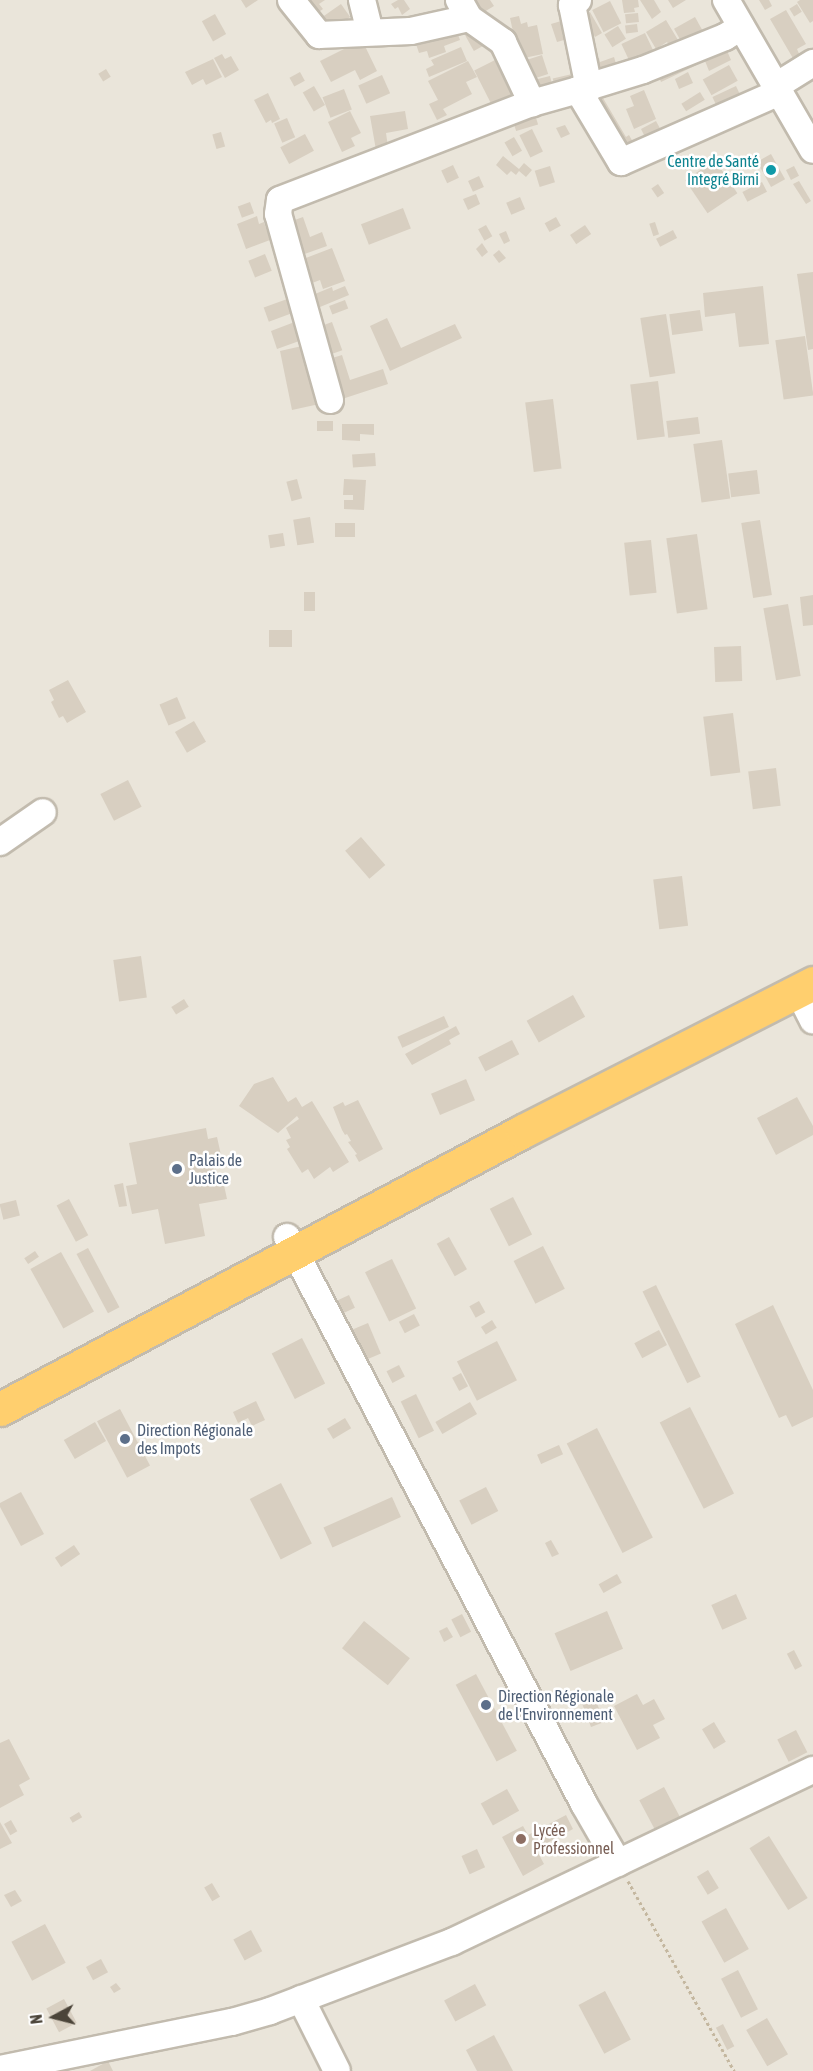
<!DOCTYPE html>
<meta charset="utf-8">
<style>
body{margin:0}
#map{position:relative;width:813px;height:2071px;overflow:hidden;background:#f6f3ec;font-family:"Asap Condensed",sans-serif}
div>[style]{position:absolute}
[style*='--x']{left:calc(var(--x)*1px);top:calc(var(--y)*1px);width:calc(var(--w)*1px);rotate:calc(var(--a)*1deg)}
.residential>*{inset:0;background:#eae5da;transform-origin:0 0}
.building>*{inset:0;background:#d8cfc1;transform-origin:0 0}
.path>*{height:3px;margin-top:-1.5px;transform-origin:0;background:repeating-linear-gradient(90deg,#c4b79f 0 3px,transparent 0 6px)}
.roads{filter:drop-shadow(2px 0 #c2bbae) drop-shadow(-2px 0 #c2bbae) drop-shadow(0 2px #c2bbae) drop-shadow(0 -2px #c2bbae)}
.minor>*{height:26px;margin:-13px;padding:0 13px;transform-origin:13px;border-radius:13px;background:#fff}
.highway>*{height:33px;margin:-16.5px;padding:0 16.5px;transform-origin:16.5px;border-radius:16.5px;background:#ffcf6e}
.dots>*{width:16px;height:16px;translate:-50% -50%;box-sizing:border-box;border:3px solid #fff;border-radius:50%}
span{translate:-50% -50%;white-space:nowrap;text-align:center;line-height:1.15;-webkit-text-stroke:5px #fff;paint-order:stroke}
.culture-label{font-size:16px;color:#0d838f}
.right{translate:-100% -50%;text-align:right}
.service-label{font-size:16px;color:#4e5e75}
.left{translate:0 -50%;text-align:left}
.education-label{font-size:16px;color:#785e54}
.north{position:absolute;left:24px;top:1987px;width:60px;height:60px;-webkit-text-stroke:4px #fff;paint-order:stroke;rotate:263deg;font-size:16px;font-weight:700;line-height:24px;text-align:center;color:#4b4439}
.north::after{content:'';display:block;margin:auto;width:21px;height:27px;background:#4b4439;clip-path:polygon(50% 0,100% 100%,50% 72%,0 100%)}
</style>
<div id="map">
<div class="residential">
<div style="left:0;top:0;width:813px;height:2071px"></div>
</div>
<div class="building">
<div style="clip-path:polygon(241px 0,258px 0,246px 8px)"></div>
<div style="clip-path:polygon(311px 0,325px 0,319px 4px,323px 9px,313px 16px,305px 4px)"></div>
<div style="clip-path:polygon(398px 0,404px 0,410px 9px,402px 15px,398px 7px,395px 9px,391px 4px)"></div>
<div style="clip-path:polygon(469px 0,490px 0,494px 6px,479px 15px)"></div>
<div style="clip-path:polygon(622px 0,638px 0,639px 7px,634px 8px,635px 12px,624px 13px)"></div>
<div style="clip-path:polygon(640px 0,654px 0,661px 12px,652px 19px)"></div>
<div style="clip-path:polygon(668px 0,686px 0,673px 8px)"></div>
<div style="clip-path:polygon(759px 0,769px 0,772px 6px,765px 10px)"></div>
<div style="clip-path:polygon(800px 0,813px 0,813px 21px,810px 23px,797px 2px)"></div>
<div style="left:610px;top:1px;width:25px;height:20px;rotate:63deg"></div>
<div style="left:341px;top:4px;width:16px;height:21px;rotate:55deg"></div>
<div style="left:797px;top:4px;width:9px;height:9px;rotate:58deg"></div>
<div style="clip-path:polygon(786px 10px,806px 44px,797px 49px,800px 56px,794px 60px,770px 19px)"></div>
<div style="clip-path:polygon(590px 12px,602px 33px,595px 37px,590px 28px,583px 32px,576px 20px)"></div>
<div style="left:638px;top:13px;width:9px;height:13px;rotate:84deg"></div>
<div style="left:215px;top:14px;width:23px;height:15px;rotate:61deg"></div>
<div style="clip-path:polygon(519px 16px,521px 24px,527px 22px,528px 27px,537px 25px,543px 54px,519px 59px,510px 18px)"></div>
<div style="left:695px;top:17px;width:25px;height:24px;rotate:61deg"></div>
<div style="clip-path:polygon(568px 19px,571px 30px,562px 33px,564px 40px,557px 42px,551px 24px)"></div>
<div style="clip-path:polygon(666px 20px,684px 50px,675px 55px,667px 42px,656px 49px,646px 32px)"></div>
<div style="left:637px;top:24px;width:8px;height:12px;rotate:83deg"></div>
<div style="left:618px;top:26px;width:15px;height:16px;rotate:58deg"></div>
<div style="left:480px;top:27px;width:18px;height:17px;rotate:61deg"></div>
<div style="clip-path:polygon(456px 29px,460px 40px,444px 46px,446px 52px,429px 58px,427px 51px,419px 53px,416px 44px)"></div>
<div style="left:645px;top:33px;width:23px;height:26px;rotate:65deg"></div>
<div style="clip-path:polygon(362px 40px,377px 71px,360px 80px,355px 70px,331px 82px,320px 61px)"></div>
<div style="clip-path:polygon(724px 44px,731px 60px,709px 71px,705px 61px,661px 82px,656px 69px)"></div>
<div style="clip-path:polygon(461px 47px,467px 61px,429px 77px,426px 69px,434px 65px,431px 60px)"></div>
<div style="clip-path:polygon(222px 54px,225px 59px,231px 56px,239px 70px,225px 78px,214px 58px)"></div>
<div style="left:542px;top:55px;width:20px;height:22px;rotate:72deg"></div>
<div style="left:501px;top:57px;width:45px;height:30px;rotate:63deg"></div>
<div style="clip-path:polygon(614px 57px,617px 67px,596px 77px,590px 62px,599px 58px,600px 62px)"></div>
<div style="clip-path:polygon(213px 59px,222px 77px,206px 85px,203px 79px,192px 85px,185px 72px)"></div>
<div style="clip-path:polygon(468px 61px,477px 77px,466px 82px,472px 94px,443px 109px,447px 115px,437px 120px,429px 104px,438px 100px,428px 81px)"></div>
<div style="left:729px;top:65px;width:18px;height:30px;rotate:61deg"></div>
<div style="left:106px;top:69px;width:9px;height:9px;rotate:58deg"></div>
<div style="left:300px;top:72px;width:10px;height:12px;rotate:61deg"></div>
<div style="left:581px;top:72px;width:9px;height:29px;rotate:77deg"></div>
<div style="clip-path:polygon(688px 72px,693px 83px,679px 89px,675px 79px)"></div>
<div style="left:382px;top:75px;width:20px;height:26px;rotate:66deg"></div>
<div style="left:550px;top:76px;width:16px;height:24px;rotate:76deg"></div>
<div style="left:314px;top:86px;width:22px;height:13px;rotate:60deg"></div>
<div style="left:736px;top:86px;width:19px;height:26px;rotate:65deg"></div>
<div style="left:344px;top:89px;width:22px;height:23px;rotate:69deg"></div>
<div style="clip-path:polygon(644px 90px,656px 119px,634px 129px,626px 109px,634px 106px,630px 96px)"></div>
<div style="left:700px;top:92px;width:9px;height:22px;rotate:58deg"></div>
<div style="clip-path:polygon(268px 93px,280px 119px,272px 123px,271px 120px,266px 123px,254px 100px)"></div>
<div style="clip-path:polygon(603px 98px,626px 137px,629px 135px,633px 142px,639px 139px,645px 147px,625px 159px,593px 104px)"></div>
<div style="clip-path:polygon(350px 111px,361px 133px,351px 138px,355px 146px,342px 152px,328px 122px)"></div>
<div style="clip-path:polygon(405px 111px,408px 129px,386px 133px,388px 147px,376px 150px,370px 116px)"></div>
<div style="left:534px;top:111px;width:14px;height:23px;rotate:73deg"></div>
<div style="left:287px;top:118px;width:21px;height:14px;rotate:67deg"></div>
<div style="clip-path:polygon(656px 121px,663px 134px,646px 139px,641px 129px)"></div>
<div style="clip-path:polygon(565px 125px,570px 134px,561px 138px,556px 128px)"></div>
<div style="left:532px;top:129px;width:25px;height:14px;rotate:64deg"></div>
<div style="left:221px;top:132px;width:15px;height:9px;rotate:74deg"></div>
<div style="left:305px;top:134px;width:19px;height:28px;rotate:62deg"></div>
<div style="left:514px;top:137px;width:16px;height:11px;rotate:60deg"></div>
<div style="left:771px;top:154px;width:29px;height:16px;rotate:61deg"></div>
<div style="clip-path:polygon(503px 156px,519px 169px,524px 163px,532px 170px,526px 177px,519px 171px,516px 175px,511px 171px,507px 175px,496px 165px)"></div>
<div style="left:715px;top:160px;width:40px;height:36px;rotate:56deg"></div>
<div style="left:453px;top:165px;width:14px;height:13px;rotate:65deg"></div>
<div style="left:550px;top:166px;width:17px;height:16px;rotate:73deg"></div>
<div style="left:794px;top:166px;width:11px;height:9px;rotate:63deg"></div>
<div style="left:479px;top:176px;width:12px;height:12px;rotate:66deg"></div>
<div style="clip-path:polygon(799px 181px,811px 201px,806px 204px,793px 184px)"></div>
<div style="left:762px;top:182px;width:11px;height:22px;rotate:63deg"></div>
<div style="left:658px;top:184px;width:11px;height:8px;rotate:56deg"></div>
<div style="clip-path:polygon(476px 194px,480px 204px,468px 210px,463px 199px)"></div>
<div style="left:520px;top:197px;width:13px;height:15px;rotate:67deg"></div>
<div style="left:250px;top:202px;width:12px;height:13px;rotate:70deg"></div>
<div style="left:403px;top:208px;width:22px;height:45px;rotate:69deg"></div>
<div style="clip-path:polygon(257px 216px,259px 224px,264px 222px,270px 240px,246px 249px,237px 224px)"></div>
<div style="clip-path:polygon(303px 217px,310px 237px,322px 232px,327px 246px,299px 256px,292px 237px,298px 235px,292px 221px)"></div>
<div style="left:556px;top:217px;width:10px;height:13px;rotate:61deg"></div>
<div style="left:655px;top:222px;width:13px;height:6px;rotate:72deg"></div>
<div style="left:486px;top:225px;width:13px;height:9px;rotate:61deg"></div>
<div style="left:585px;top:225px;width:11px;height:18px;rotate:56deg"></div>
<div style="left:673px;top:230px;width:9px;height:19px;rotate:63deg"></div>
<div style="clip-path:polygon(506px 231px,510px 241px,504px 244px,499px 234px)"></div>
<div style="clip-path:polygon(482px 243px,488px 252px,482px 257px,476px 249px)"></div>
<div style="clip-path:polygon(332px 248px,345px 281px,323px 289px,320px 280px,307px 285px,298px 261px)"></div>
<div style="clip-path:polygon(499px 250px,506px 258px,499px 263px,493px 255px)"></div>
<div style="left:265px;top:254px;width:18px;height:18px;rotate:68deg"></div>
<div style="clip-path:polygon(813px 272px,813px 349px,808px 350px,797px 274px)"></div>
<div style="clip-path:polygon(345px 286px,349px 295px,320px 307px,315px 294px,332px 287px,333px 291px)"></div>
<div style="clip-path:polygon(763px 286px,769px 344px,739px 347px,735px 313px,705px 317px,703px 293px)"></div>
<div style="left:290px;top:298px;width:15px;height:28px;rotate:70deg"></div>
<div style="left:345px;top:300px;width:9px;height:17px;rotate:69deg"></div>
<div style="left:700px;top:310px;width:21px;height:31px;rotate:82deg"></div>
<div style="left:666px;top:314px;width:60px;height:26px;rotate:81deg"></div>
<div style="clip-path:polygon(305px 318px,302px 340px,277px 349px,271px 331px)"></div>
<div style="clip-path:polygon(387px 318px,401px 348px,455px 324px,462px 338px,390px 371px,370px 326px)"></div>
<div style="left:332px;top:322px;width:30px;height:15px;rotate:70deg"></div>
<div style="left:805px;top:336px;width:60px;height:30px;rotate:82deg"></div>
<div style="clip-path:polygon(302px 346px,324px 403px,292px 410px,280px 351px)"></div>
<div style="clip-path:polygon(342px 355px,350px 380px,383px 369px,388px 384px,342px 399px,329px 359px)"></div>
<div style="left:658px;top:381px;width:56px;height:28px;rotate:83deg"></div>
<div style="left:553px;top:399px;width:70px;height:28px;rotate:83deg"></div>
<div style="left:698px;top:417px;width:17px;height:32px;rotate:83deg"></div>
<div style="left:317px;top:421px;width:16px;height:10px"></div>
<div style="clip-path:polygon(342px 424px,374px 424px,374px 435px,360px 434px,360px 441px,342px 440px)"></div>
<div style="left:722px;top:440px;width:59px;height:29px;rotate:82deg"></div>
<div style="left:375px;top:453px;width:13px;height:23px;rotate:86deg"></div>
<div style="left:757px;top:470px;width:24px;height:29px;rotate:83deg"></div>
<div style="left:297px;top:479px;width:20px;height:11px;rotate:75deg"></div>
<div style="clip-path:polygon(344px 479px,366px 480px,364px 510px,344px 509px,344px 500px,353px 500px,353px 495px,343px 495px)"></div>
<div style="left:310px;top:517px;width:26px;height:17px;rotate:81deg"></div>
<div style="left:760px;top:520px;width:76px;height:19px;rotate:81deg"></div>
<div style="left:335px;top:523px;width:20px;height:14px"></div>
<div style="left:283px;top:533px;width:13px;height:15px;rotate:81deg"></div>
<div style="left:697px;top:534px;width:76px;height:31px;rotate:82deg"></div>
<div style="left:651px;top:540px;width:53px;height:27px;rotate:84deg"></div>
<div style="left:304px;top:592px;width:11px;height:19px"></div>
<div style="clip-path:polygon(813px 595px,813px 625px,803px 626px,800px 597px)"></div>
<div style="left:788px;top:604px;width:73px;height:25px;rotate:80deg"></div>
<div style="left:269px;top:630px;width:23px;height:17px"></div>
<div style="left:741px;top:646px;width:35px;height:27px;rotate:88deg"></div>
<div style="clip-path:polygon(68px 680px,86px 712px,67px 723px,63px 716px,59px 718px,51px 702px,54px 700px,49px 690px)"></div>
<div style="left:177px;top:697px;width:23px;height:19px;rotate:67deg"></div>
<div style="left:733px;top:713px;width:60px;height:30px;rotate:83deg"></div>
<div style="left:194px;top:721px;width:24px;height:22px;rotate:60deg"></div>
<div style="left:776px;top:768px;width:38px;height:28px;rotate:83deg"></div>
<div style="left:128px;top:780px;width:30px;height:31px;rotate:63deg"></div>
<div style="left:361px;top:837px;width:37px;height:21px;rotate:49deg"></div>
<div style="left:682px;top:876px;width:50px;height:29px;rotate:83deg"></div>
<div style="left:141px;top:956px;width:42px;height:28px;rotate:82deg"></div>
<div style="left:573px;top:995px;width:25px;height:53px;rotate:61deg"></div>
<div style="left:184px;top:999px;width:9px;height:15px;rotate:58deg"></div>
<div style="left:444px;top:1016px;width:12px;height:51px;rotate:66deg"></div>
<div style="clip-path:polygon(456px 1026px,460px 1034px,449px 1040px,451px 1044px,412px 1065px,405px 1054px)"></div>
<div style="left:512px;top:1040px;width:16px;height:38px;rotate:63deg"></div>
<div style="clip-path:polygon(273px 1077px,288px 1102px,296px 1097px,302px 1107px,312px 1101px,349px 1162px,333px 1172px,330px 1167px,314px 1179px,308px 1169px,302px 1173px,287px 1149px,290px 1147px,286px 1140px,291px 1138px,286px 1128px,299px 1119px,297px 1116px,278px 1133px,239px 1106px,254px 1084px)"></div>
<div style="left:466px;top:1079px;width:23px;height:38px;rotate:67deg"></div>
<div style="clip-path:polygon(797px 1097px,813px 1126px,813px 1135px,776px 1155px,757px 1118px)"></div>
<div style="clip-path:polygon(358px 1100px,383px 1149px,359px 1162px,355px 1155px,357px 1154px,348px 1142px,351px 1141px,347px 1134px,345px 1135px,342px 1130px,333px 1107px,343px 1102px,345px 1106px)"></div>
<div style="clip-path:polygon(206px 1128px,208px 1139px,217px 1137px,221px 1155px,212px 1157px,216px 1177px,222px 1176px,227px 1199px,199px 1204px,205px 1236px,165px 1244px,158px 1209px,132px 1214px,126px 1186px,137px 1184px,129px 1143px)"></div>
<div style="clip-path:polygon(123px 1183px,127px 1206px,119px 1207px,114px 1185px)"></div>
<div style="left:513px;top:1197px;width:42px;height:26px;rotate:63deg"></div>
<div style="left:69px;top:1199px;width:41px;height:14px;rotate:62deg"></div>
<div style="left:16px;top:1200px;width:16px;height:17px;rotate:76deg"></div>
<div style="left:449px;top:1237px;width:37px;height:14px;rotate:61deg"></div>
<div style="left:543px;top:1246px;width:48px;height:33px;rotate:63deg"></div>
<div style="left:88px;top:1248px;width:67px;height:13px;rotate:62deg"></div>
<div style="left:35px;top:1251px;width:7px;height:13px;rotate:56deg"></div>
<div style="left:61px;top:1252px;width:68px;height:35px;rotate:61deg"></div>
<div style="left:392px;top:1259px;width:55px;height:30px;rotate:64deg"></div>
<div style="left:656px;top:1285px;width:102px;height:15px;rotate:64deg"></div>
<div style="left:349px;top:1295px;width:14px;height:13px;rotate:65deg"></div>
<div style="left:479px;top:1301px;width:13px;height:11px;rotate:61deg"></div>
<div style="clip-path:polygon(773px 1305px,813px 1390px,813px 1417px,792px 1427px,786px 1415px,779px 1418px,735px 1324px)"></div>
<div style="left:414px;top:1314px;width:13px;height:17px;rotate:63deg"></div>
<div style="left:492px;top:1320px;width:9px;height:13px;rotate:58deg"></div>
<div style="left:368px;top:1323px;width:33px;height:18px;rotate:67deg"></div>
<div style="left:659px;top:1330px;width:17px;height:28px;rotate:62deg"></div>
<div style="left:302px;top:1338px;width:51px;height:34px;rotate:63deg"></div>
<div style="left:497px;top:1341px;width:44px;height:45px;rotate:63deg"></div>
<div style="left:399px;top:1365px;width:13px;height:14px;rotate:63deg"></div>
<div style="left:461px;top:1373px;width:15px;height:10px;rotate:62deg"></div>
<div style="left:416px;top:1394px;width:41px;height:17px;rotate:64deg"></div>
<div style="clip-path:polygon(256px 1401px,265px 1420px,252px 1426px,248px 1418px,238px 1423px,233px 1412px)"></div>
<div style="left:470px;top:1402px;width:14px;height:40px;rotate:60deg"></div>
<div style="left:690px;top:1407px;width:97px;height:34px;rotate:63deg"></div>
<div style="left:120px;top:1409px;width:64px;height:26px;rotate:62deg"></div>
<div style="left:345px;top:1418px;width:12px;height:21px;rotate:59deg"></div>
<div style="left:95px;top:1422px;width:22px;height:36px;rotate:60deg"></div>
<div style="left:597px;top:1428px;width:123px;height:34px;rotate:63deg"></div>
<div style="left:559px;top:1445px;width:10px;height:24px;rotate:66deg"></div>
<div style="left:281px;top:1483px;width:68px;height:35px;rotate:63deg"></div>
<div style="left:486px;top:1487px;width:27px;height:30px;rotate:63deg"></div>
<div style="clip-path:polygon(21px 1492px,44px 1534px,21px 1546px,0 1507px,0 1503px)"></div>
<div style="left:392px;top:1497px;width:22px;height:75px;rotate:66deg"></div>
<div style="clip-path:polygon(551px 1540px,559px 1554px,552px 1557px,545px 1543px)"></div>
<div style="left:74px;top:1545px;width:11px;height:23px;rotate:56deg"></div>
<div style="left:617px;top:1574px;width:10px;height:21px;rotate:61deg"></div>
<div style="left:736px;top:1594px;width:27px;height:27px;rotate:66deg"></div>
<div style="left:607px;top:1611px;width:41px;height:57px;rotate:67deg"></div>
<div style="left:462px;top:1614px;width:20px;height:12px;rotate:63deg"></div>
<div style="left:364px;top:1621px;width:59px;height:35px;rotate:39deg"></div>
<div style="clip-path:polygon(447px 1627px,453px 1637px,444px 1642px,439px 1631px)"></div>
<div style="left:794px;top:1650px;width:18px;height:8px;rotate:63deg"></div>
<div style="left:476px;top:1674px;width:87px;height:23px;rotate:62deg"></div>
<div style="left:593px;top:1693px;width:31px;height:14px;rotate:69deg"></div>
<div style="clip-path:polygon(637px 1694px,643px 1705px,654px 1699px,665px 1719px,653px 1725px,660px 1738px,637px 1750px,614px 1706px)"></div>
<div style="left:714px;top:1722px;width:23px;height:14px;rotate:59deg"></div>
<div style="left:796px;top:1730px;width:25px;height:21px;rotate:63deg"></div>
<div style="clip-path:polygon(9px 1739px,30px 1779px,19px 1785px,24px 1795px,0 1808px,0 1743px)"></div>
<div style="left:664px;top:1787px;width:45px;height:28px;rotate:62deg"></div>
<div style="left:507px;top:1789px;width:25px;height:30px;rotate:61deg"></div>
<div style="left:79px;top:1812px;width:6px;height:11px;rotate:59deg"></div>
<div style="clip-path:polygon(566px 1815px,573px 1829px,536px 1849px,544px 1864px,523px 1876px,502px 1837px,523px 1826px,528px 1835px)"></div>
<div style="left:11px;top:1820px;width:13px;height:8px;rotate:61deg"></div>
<div style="clip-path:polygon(0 1822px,12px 1843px,0 1849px)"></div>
<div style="left:769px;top:1836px;width:73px;height:23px;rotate:58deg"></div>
<div style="left:477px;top:1849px;width:20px;height:17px;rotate:66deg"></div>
<div style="left:708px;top:1870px;width:21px;height:13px;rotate:59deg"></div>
<div style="left:212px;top:1883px;width:16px;height:9px;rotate:60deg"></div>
<div style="clip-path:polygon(15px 1890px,22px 1901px,11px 1907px,4px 1895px)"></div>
<div style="left:726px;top:1908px;width:47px;height:28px;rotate:61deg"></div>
<div style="left:45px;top:1924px;width:44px;height:38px;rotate:62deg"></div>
<div style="left:251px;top:1930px;width:24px;height:20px;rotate:62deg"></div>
<div style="left:101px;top:1959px;width:15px;height:17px;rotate:62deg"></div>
<div style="left:738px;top:1970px;width:44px;height:19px;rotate:63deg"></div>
<div style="clip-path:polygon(116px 1983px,121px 1989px,114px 1993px,110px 1987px)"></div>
<div style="left:475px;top:1984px;width:24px;height:35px;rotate:62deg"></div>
<div style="left:605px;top:1991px;width:55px;height:30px;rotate:62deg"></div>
<div style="left:64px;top:1999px;width:27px;height:20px;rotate:62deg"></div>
<div style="left:767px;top:2018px;width:42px;height:24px;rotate:60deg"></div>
<div style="left:723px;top:2024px;width:25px;height:8px;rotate:63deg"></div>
<div style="clip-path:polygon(494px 2035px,513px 2071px,477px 2071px,466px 2050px)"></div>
<div style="clip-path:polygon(108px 2061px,113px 2071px,90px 2071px)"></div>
</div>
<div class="path">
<div style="--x:628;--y:1881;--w:218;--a:60.8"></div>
</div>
<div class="roads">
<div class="minor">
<div style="--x:291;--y:0;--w:45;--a:51.3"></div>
<div style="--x:319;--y:35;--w:92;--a:-2.5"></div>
<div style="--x:411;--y:31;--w:59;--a:-12.6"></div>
<div style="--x:362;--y:0;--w:33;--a:76"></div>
<div style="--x:459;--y:0;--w:21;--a:61"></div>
<div style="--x:469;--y:18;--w:42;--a:35.2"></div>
<div style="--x:503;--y:42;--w:68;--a:64.6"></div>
<div style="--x:578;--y:0;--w:8;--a:140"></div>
<div style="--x:572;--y:5;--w:85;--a:78.4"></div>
<div style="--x:726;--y:0;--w:173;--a:59.9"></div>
<div style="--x:776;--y:86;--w:44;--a:-31.9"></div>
<div style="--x:578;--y:90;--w:68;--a:-17.1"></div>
<div style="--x:643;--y:70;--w:88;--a:-21.9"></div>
<div style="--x:725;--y:37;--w:19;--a:-32"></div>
<div style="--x:330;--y:400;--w:193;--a:-105.6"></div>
<div style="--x:278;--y:214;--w:14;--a:-82"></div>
<div style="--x:280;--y:200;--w:270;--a:-21.1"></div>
<div style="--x:532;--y:103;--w:48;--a:-15.8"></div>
<div style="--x:578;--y:90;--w:84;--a:59.2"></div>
<div style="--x:621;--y:162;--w:174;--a:-23.8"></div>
<div style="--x:0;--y:842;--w:52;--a:-34.9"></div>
<div style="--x:798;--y:991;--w:33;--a:63"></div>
<div style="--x:287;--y:1237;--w:640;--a:62.35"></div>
<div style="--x:584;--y:1804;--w:68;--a:60"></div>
<div style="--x:301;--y:1999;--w:80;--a:63.4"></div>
<div style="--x:0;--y:2069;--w:237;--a:-11.5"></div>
<div style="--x:232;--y:2022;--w:40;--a:-16"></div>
<div style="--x:270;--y:2011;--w:195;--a:-20.8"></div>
<div style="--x:452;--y:1942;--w:400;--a:-25.5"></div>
</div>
<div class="highway">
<div style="--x:0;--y:1409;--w:592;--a:-27.99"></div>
<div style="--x:523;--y:1131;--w:326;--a:-27"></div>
</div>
</div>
<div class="dots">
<div style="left:771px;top:170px;background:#0f9aa8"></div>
<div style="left:177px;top:1169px;background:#5c6f8a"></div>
<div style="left:125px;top:1439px;background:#5c6f8a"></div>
<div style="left:486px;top:1705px;background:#5c6f8a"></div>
<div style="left:521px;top:1839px;background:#8d6e63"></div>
</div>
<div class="culture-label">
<span class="right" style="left:759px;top:170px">Centre de Santé<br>Integré Birni</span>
</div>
<div class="service-label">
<span class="left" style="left:189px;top:1169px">Palais de<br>Justice</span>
<span class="left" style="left:137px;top:1439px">Direction Régionale<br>des Impots</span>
<span class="left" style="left:498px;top:1705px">Direction Régionale<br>de l'Environnement</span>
</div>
<div class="education-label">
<span class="left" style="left:533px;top:1839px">Lycée<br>Professionnel</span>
</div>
<div class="north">N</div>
</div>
